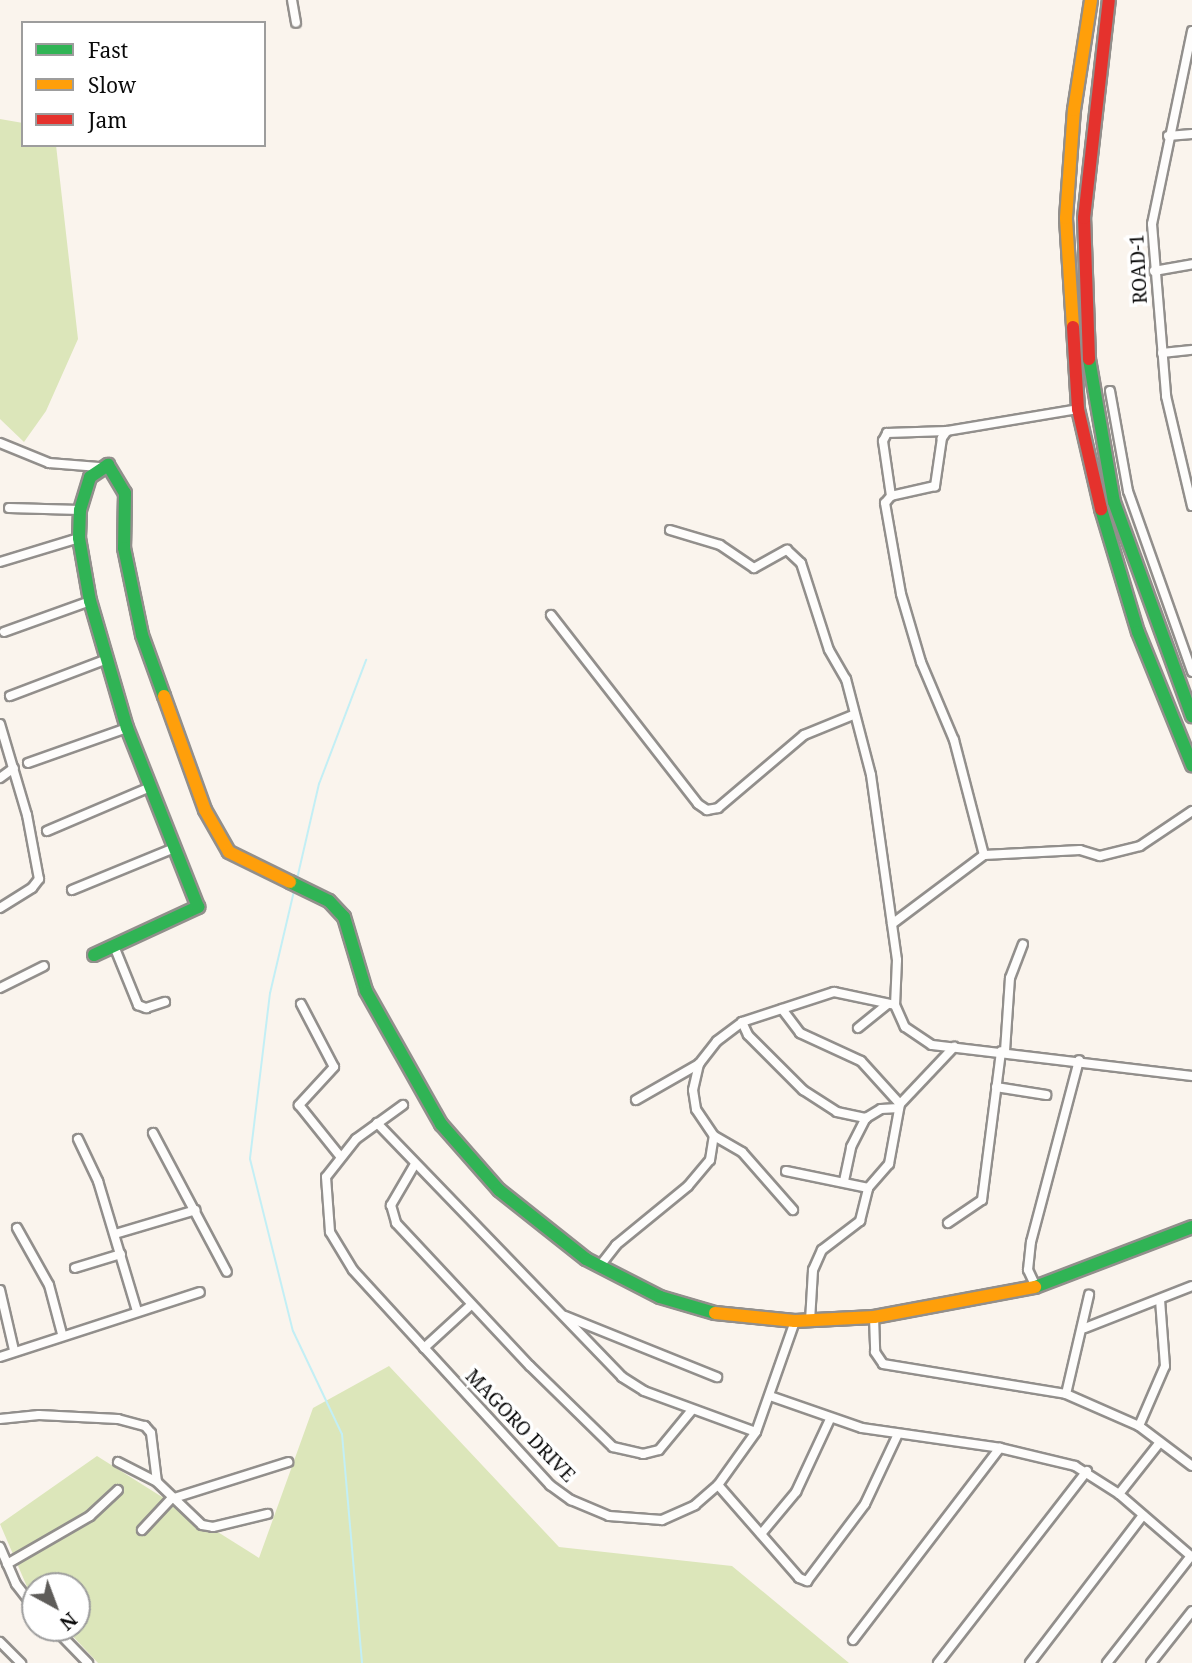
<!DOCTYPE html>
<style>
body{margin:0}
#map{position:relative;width:1192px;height:1663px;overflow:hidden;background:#faf4ed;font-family:"Noto Serif",serif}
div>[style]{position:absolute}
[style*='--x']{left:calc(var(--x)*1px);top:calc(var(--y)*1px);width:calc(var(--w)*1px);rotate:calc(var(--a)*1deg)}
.forest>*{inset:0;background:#dce6ba}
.stream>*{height:2px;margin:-1px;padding:0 1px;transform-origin:1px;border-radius:1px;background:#c3eff5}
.roads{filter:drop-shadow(2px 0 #928f8c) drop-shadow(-2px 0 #928f8c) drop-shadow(0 2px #928f8c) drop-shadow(0 -2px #928f8c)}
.street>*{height:8px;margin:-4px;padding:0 4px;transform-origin:4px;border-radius:4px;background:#fefdfc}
.fast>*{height:12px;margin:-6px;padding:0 6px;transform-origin:6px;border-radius:6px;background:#30b455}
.slow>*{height:12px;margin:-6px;padding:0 6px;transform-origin:6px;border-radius:6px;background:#ff9f0a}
.jam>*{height:12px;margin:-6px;padding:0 6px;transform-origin:6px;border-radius:6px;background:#e5322d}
span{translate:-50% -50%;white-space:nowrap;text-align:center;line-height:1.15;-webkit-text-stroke:7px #fff;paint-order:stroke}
.street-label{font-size:19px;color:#0a0a0a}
.legend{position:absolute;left:21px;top:21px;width:245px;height:126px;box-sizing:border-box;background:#fff;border:2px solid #9d9d9d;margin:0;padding:9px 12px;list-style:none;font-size:21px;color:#0a0a0a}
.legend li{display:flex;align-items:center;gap:14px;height:35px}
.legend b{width:35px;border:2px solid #9d9d9d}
.north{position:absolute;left:21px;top:1572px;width:70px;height:70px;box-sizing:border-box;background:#fff;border:2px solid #9d9d9d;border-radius:50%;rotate:139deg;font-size:19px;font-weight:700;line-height:28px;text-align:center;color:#0a0a0a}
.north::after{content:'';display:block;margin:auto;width:24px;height:32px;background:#5e5c59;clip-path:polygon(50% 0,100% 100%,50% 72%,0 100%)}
</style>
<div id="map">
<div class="forest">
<div style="clip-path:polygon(0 119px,23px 123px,23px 145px,56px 145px,78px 339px,46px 411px,24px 442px,0 419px)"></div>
<div style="clip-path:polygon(389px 1366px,559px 1547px,732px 1566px,849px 1663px,98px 1663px,65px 1628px,77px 1628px,77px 1586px,35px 1586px,35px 1597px,28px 1589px,0 1524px,97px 1456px,259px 1558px,313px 1408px)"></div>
</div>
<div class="stream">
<div style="--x:297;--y:879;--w:98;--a:-77"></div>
<div style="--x:319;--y:784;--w:133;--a:-69.2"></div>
<div style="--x:294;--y:891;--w:105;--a:103.2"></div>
<div style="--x:270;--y:993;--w:167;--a:96.9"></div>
<div style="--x:250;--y:1159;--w:177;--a:76"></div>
<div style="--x:293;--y:1331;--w:114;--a:64.6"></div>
<div style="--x:342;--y:1434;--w:230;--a:85"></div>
</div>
<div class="roads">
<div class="street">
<div style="--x:292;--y:0;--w:23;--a:80"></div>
<div style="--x:1192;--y:31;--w:197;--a:101.7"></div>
<div style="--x:1152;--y:224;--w:173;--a:85.3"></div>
<div style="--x:1166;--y:396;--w:113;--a:76.7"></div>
<div style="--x:1168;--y:136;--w:24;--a:-5"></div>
<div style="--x:1154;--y:271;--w:39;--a:-10"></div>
<div style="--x:1162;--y:353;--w:30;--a:-6"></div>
<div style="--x:1110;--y:391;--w:102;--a:79.8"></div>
<div style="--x:1128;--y:491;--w:192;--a:70.5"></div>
<div style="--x:947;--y:431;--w:9;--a:126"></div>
<div style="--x:942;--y:438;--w:49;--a:98.3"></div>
<div style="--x:935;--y:486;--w:45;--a:167.2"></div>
<div style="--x:891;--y:496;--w:9;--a:131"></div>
<div style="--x:885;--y:503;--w:92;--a:80"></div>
<div style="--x:901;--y:594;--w:71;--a:73.6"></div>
<div style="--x:921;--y:662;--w:85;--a:67.1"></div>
<div style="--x:954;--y:740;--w:119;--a:75.4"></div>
<div style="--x:0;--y:443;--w:53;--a:22.2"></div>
<div style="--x:49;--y:463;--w:50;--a:4.6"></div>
<div style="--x:891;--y:496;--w:56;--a:-98.3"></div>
<div style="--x:883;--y:441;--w:9;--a:-63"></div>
<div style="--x:887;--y:433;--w:60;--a:-1.9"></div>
<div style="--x:947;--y:431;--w:133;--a:-9.5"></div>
<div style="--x:9;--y:508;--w:71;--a:1.6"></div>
<div style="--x:670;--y:530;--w:52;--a:16.7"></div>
<div style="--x:720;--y:545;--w:41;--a:34.1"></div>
<div style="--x:754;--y:568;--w:38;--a:-29"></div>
<div style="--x:787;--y:550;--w:19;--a:43"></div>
<div style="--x:801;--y:563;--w:91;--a:72.2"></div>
<div style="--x:829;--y:650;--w:34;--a:60"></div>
<div style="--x:846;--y:679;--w:99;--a:75.4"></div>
<div style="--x:871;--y:775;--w:187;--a:82"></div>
<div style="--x:897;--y:960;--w:45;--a:92.5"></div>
<div style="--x:895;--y:1005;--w:24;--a:66"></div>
<div style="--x:905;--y:1027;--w:32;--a:34"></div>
<div style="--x:932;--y:1045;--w:262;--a:6.8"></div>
<div style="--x:0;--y:562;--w:83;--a:-16.9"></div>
<div style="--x:551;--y:615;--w:239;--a:52.1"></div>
<div style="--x:698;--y:804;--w:11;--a:34"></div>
<div style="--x:707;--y:810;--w:11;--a:-10"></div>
<div style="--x:718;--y:808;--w:113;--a:-40.3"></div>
<div style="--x:804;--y:735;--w:53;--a:-22.2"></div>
<div style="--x:4;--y:632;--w:91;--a:-19.8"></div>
<div style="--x:10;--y:696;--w:102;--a:-20.8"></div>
<div style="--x:0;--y:724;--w:95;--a:73.5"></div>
<div style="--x:27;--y:815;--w:65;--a:79.4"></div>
<div style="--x:39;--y:879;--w:11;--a:128"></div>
<div style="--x:32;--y:888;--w:38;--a:148"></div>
<div style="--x:28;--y:763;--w:105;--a:-19.5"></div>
<div style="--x:0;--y:778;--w:17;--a:-36"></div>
<div style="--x:47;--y:831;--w:112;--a:-23.1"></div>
<div style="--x:72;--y:890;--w:108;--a:-22.3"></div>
<div style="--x:892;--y:924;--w:115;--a:-36.9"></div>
<div style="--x:984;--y:855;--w:96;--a:-3"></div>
<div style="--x:1080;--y:850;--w:21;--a:17"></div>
<div style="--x:1100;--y:856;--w:41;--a:-14"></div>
<div style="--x:1140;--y:846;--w:63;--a:-33.9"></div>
<div style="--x:114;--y:946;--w:64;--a:67.9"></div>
<div style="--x:138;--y:1005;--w:9;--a:21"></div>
<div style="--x:146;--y:1008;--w:20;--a:-18"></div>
<div style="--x:0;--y:988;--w:49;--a:-26.6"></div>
<div style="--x:301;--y:1004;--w:71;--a:62.4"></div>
<div style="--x:334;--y:1067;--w:52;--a:132.6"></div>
<div style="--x:299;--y:1105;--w:65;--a:51.2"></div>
<div style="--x:782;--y:1009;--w:30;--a:53"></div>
<div style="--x:800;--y:1033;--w:67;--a:24.7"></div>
<div style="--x:861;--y:1061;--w:58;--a:47.8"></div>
<div style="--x:742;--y:1022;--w:14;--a:65"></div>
<div style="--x:748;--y:1035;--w:78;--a:45"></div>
<div style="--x:803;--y:1090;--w:40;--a:32.9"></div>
<div style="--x:837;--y:1112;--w:30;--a:12"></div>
<div style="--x:866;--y:1118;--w:17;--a:-31"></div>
<div style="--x:881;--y:1109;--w:18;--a:-3"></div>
<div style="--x:858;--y:1028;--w:38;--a:-39"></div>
<div style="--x:1005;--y:1051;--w:73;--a:-86.1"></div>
<div style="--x:1010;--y:978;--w:36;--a:-69"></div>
<div style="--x:996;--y:1087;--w:51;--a:9.1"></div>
<div style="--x:636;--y:1100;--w:73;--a:-29.7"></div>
<div style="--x:403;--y:1105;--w:58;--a:144.1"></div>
<div style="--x:356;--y:1139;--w:48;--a:128.3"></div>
<div style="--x:326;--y:1177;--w:55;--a:85.8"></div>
<div style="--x:330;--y:1232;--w:44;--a:58.8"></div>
<div style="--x:353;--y:1270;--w:292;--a:47.5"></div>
<div style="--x:550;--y:1485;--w:26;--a:36"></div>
<div style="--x:571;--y:1500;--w:41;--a:22.8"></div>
<div style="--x:609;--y:1516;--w:53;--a:4.3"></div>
<div style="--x:662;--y:1520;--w:36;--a:-24"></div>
<div style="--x:695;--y:1505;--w:30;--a:-41"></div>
<div style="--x:718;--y:1485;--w:65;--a:-54.4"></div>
<div style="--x:756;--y:1432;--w:118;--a:-70.6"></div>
<div style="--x:377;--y:1123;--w:353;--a:46"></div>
<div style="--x:622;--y:1377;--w:26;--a:32"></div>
<div style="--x:644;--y:1391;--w:119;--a:20.1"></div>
<div style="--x:153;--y:1133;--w:157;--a:62"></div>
<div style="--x:78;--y:1139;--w:47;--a:64.5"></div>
<div style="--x:98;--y:1181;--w:136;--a:73.3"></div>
<div style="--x:415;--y:1164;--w:48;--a:120.3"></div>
<div style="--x:391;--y:1205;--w:19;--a:74"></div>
<div style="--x:396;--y:1223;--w:196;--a:46.9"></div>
<div style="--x:530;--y:1366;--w:116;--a:44.3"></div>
<div style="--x:613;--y:1447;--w:31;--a:13"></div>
<div style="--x:643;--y:1454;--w:16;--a:-14"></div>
<div style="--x:659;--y:1450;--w:52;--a:-50.5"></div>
<div style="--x:786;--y:1171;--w:84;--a:11.7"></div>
<div style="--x:844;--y:1181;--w:35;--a:-78"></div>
<div style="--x:851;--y:1147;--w:33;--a:-63"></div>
<div style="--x:793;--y:1210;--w:77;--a:-131.3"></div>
<div style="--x:742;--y:1152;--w:32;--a:-150"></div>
<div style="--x:714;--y:1136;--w:32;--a:-124"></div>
<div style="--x:696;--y:1109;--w:19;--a:-99"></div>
<div style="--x:693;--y:1090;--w:27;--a:-77"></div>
<div style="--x:699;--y:1064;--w:29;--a:-52"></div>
<div style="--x:717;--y:1041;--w:31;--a:-37"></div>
<div style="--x:742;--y:1022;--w:97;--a:-18.1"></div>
<div style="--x:834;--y:992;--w:62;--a:12"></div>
<div style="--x:948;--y:1223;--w:41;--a:-34.1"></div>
<div style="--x:982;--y:1200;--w:150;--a:-82.7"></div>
<div style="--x:17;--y:1228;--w:65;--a:60.7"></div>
<div style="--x:49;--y:1285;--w:51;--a:75.1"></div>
<div style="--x:115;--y:1234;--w:84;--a:-16.5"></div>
<div style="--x:599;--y:1267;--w:28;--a:-52"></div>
<div style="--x:616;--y:1245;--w:93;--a:-39.3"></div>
<div style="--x:688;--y:1186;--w:34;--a:-50"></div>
<div style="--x:710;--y:1160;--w:24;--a:-81"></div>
<div style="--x:75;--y:1268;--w:48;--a:-16.9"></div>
<div style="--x:1036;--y:1287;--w:19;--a:-115"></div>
<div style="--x:1028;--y:1270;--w:28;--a:-84"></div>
<div style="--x:1031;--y:1242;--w:188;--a:-75.2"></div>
<div style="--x:0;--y:1290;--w:62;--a:76.9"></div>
<div style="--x:565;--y:1316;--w:164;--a:21.9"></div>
<div style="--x:874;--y:1317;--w:35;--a:88"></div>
<div style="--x:875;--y:1352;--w:14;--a:56"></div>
<div style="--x:883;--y:1364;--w:185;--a:9.3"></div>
<div style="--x:1066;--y:1394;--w:80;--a:23.7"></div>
<div style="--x:1139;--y:1426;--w:66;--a:37"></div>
<div style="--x:810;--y:1321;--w:51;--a:-86.6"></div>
<div style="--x:813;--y:1270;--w:22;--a:-66"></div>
<div style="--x:822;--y:1250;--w:48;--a:-37.3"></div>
<div style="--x:860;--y:1221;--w:34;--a:-76"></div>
<div style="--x:868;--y:1188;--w:32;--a:-49"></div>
<div style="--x:889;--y:1164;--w:61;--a:-79.6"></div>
<div style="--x:900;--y:1104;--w:79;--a:-46.5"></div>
<div style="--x:1085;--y:1328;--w:115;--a:-21.4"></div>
<div style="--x:424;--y:1348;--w:64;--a:-42.5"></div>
<div style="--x:0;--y:1357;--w:210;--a:-18"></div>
<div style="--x:1066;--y:1394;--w:102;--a:-76.9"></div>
<div style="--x:770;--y:1396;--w:97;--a:19.2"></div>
<div style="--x:862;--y:1428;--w:139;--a:8.2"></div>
<div style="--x:1000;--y:1448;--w:77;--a:13.5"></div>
<div style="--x:1075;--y:1466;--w:52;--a:32.5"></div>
<div style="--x:1119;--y:1494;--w:96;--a:40.8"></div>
<div style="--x:0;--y:1419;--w:39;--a:-6"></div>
<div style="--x:39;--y:1415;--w:79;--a:2.9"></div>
<div style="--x:118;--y:1419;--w:28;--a:15"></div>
<div style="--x:145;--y:1426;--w:9;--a:49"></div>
<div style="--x:151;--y:1433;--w:49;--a:83"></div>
<div style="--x:157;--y:1482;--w:62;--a:43.7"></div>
<div style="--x:202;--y:1525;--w:11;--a:10"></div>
<div style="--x:213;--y:1527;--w:56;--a:-13.5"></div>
<div style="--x:1139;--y:1426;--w:65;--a:-66.6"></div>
<div style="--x:1165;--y:1366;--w:67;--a:-94.3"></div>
<div style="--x:118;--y:1462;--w:44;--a:27.1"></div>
<div style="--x:718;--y:1485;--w:123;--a:48.9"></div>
<div style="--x:799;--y:1578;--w:9;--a:21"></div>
<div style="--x:807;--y:1581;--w:96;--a:-53"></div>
<div style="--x:865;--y:1504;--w:77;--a:-64.8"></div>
<div style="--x:1119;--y:1494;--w:66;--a:-51.7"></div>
<div style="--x:142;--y:1530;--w:42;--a:-46.9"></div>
<div style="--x:171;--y:1499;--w:123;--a:-17.5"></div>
<div style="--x:761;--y:1534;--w:55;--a:-50.2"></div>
<div style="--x:796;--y:1492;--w:81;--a:-65"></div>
<div style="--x:0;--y:1547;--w:40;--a:66.6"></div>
<div style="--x:16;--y:1584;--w:31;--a:52"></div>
<div style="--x:7;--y:1564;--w:96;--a:-30"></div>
<div style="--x:90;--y:1516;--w:38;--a:-43"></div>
<div style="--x:54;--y:1628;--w:49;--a:45.8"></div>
<div style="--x:853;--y:1640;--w:242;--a:-52.6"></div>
<div style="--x:0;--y:1642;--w:30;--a:45"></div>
<div style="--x:938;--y:1663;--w:243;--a:-52.2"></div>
<div style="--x:1030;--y:1663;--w:186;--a:-52.6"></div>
<div style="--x:1107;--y:1663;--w:136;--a:-51.9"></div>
<div style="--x:1151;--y:1663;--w:66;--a:-51.7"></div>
</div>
<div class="fast">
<div style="--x:1089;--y:359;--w:145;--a:80.1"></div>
<div style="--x:1114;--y:502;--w:228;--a:70"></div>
<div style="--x:1101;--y:509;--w:128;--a:73.3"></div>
<div style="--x:1138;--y:632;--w:144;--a:67.9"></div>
<div style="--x:290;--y:882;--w:43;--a:26"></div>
<div style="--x:329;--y:901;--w:22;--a:47"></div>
<div style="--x:344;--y:917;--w:77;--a:73.4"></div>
<div style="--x:366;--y:991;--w:153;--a:60.6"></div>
<div style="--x:441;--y:1124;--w:88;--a:48.7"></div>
<div style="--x:499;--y:1190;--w:111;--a:38.4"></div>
<div style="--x:586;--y:1259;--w:83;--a:27.2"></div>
<div style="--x:660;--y:1297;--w:57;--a:16.2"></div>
<div style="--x:94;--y:955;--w:115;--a:-24.8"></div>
<div style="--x:198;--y:907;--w:193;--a:-111.6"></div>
<div style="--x:127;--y:728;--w:132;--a:-106.2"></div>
<div style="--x:90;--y:601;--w:64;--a:-99.9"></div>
<div style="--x:79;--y:538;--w:28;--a:-88"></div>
<div style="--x:80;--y:510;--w:34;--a:-73"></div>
<div style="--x:90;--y:477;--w:22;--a:-34"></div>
<div style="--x:108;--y:465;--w:33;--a:59"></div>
<div style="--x:125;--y:493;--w:55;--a:91"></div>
<div style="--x:124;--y:548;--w:89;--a:78.3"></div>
<div style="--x:142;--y:635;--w:65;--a:70.2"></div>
<div style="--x:1035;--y:1287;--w:168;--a:-20.9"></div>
</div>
<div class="slow">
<div style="--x:1073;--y:327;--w:109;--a:-93.7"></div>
<div style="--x:1066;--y:218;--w:108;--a:-85.8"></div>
<div style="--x:1074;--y:110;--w:111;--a:-81.2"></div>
<div style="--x:164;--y:696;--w:121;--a:70.2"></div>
<div style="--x:205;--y:810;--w:48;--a:60.3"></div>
<div style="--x:229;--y:852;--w:68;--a:26.2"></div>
<div style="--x:715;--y:1313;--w:80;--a:5.7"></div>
<div style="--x:795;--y:1321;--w:79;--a:-2.9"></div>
<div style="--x:874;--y:1317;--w:164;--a:-10.6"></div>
</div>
<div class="jam">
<div style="--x:1073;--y:327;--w:82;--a:86.5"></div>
<div style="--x:1078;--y:409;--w:103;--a:77"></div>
<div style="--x:1089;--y:359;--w:141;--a:-92"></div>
<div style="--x:1084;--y:218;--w:219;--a:-83.5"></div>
</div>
</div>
<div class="street-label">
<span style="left:1139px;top:269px;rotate:-93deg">ROAD-1</span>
<span style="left:520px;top:1426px;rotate:46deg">MAGORO DRIVE</span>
</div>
<ul class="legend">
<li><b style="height:9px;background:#30b455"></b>Fast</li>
<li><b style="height:9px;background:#ff9f0a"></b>Slow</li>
<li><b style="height:9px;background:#e5322d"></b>Jam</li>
</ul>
<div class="north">N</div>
</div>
